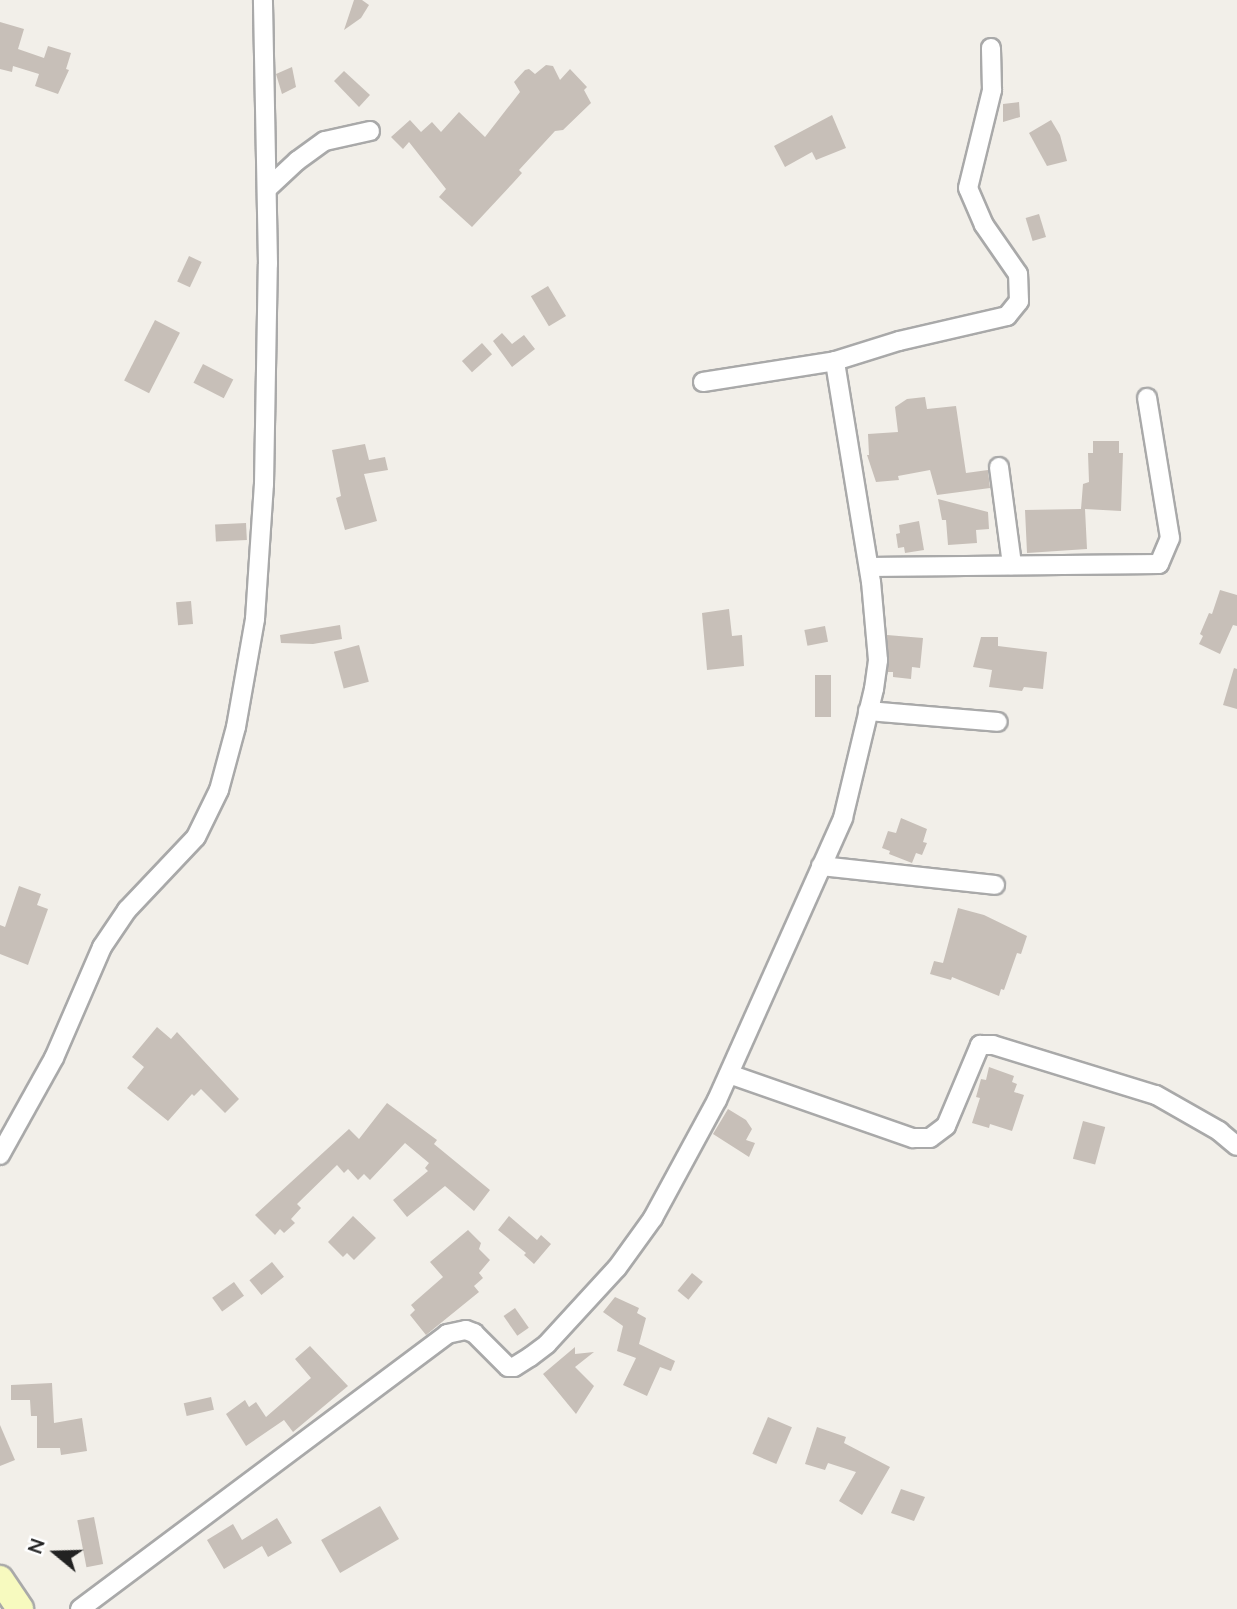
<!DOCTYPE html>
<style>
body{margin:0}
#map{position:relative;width:1237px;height:1609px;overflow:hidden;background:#f2efe9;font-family:Lato,sans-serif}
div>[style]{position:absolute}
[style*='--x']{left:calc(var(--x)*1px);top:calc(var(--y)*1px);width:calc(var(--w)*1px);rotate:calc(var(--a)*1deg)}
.building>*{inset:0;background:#c7bfb8;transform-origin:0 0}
.roads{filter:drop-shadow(2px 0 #a9a9a9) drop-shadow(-2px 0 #a9a9a9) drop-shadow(0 2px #a9a9a9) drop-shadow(0 -2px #a9a9a9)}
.street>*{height:18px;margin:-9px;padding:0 9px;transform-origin:9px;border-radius:9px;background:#fff}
.secondary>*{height:26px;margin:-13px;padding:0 13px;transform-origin:13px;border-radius:13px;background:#f7fabf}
span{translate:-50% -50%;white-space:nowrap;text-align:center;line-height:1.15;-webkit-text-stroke:5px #fff;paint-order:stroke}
.north{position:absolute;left:21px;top:1518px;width:70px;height:70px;-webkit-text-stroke:5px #fff;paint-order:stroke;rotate:289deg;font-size:19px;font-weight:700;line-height:28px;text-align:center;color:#222}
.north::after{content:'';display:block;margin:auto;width:24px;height:32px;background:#222;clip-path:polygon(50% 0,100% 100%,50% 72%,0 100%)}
</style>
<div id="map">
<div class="building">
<div style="clip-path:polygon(354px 0,362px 0,369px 5px,361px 18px,344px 30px)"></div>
<div style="clip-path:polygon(0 22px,24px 29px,18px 49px,44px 58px,48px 46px,71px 53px,66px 69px,69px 70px,58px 94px,35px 86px,39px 74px,13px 66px,12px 72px,0 69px)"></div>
<div style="clip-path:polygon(546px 65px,553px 66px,560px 80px,570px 69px,587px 87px,584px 90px,591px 103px,563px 130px,555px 131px,519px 170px,522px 173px,513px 183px,472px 227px,439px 197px,446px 189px,409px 142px,403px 149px,391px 137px,410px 120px,421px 132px,432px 122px,441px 132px,459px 112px,485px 137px,520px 92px,514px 82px,525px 70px,529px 69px,535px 74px)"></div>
<div style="clip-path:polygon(292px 67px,296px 87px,282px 94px,276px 74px)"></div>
<div style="clip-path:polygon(344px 71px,370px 95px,359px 107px,334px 81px)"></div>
<div style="clip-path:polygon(1019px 102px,1020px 117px,1003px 122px,1003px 104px)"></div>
<div style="clip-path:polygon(832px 115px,846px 148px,816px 160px,812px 152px,785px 167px,774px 146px)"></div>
<div style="clip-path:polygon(1051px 120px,1060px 135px,1067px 161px,1047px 166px,1029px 133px)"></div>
<div style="left:1039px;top:214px;width:24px;height:14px;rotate:73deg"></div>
<div style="left:189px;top:256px;width:14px;height:28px;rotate:25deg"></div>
<div style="left:548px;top:286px;width:35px;height:20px;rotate:59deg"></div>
<div style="left:155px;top:320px;width:28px;height:68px;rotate:27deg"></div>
<div style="clip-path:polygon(502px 333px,512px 344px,524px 335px,535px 349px,512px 367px,493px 341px)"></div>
<div style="left:482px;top:343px;width:15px;height:27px;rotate:48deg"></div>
<div style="left:203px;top:364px;width:34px;height:21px;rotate:27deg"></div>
<div style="clip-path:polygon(925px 397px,927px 409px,956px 406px,966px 473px,988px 470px,990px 488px,937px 495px,930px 470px,898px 476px,899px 480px,876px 482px,867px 455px,869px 455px,868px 434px,898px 432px,895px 407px,907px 399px)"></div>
<div style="clip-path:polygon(1093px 441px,1119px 441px,1119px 453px,1123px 453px,1121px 511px,1085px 509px,1087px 549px,1027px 553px,1025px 510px,1081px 509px,1083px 484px,1089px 482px,1088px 453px,1093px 453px)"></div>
<div style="clip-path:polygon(365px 444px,369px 460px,385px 457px,388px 470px,364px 474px,377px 521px,345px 530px,336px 498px,341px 496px,332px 450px)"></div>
<div style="clip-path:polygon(938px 499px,988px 512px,989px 529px,976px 530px,977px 543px,948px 545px,946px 520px,942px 520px)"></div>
<div style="clip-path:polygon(919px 521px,924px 550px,905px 553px,904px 547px,898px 548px,896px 534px,900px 533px,899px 525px)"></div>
<div style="left:246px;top:523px;width:17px;height:31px;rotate:87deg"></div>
<div style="clip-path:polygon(1220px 590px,1237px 595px,1237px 626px,1233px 625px,1220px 654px,1199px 644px,1203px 636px,1200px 634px,1209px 613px,1212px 614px)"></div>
<div style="left:191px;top:601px;width:23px;height:15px;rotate:85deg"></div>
<div style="clip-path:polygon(729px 609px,732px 636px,742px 635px,744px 666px,707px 670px,702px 613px)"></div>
<div style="clip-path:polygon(340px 625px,342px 639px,313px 644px,281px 643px,280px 635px)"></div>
<div style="left:825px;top:626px;width:16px;height:21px;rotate:79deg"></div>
<div style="clip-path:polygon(887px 635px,923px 638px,920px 668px,912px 667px,911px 679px,893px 677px,893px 672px,888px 672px)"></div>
<div style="clip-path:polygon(981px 637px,998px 637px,998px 646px,1047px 652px,1043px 689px,1024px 687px,1022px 691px,989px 687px,992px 670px,973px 667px)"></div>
<div style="left:359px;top:645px;width:38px;height:26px;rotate:75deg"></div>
<div style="clip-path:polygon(1234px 668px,1237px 669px,1237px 709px,1223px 705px)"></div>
<div style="left:815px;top:675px;width:16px;height:42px"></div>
<div style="clip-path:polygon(901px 818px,927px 829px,923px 842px,927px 843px,922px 855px,916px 853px,912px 863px,889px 854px,890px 851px,882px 848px,888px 831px,896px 833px)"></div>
<div style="clip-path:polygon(19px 886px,41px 894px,37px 905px,48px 909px,28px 965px,0 954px,0 925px,5px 927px)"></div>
<div style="clip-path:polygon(958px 908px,984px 915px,1027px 936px,1021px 954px,1017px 953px,1004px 990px,1001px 989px,999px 996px,952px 977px,951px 980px,930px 974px,934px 961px,943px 963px)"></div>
<div style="clip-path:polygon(157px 1027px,171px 1039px,177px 1032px,239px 1099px,225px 1113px,201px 1089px,194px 1096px,192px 1094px,168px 1121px,127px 1088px,144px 1067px,132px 1057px)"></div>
<div style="clip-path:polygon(989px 1067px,1014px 1076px,1012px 1082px,1017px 1084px,1014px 1092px,1024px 1095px,1012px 1131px,990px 1124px,989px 1128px,972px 1123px,980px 1098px,976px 1097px,981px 1079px,986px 1080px)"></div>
<div style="clip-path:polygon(387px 1103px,437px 1140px,434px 1144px,490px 1190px,474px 1211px,445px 1186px,407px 1217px,393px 1200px,428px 1171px,425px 1168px,429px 1163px,405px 1143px,370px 1180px,364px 1174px,358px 1180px,348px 1169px,344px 1173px,337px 1165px,297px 1204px,301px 1208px,291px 1219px,295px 1223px,284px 1233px,280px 1229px,275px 1235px,255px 1215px,349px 1129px,359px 1139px)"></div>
<div style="clip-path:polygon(728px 1109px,746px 1120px,752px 1129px,746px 1140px,755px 1143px,749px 1157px,713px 1134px)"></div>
<div style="left:1083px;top:1121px;width:23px;height:39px;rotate:15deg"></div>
<div style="clip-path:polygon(353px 1216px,376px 1238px,354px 1260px,347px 1253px,343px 1257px,328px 1242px)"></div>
<div style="clip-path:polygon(509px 1216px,537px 1240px,541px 1235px,551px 1244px,534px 1264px,524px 1255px,526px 1253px,498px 1230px)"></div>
<div style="clip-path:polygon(468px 1230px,481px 1243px,479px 1249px,490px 1260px,479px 1273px,483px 1278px,474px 1286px,479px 1292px,426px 1335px,410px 1315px,415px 1310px,411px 1305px,443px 1277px,430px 1262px)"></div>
<div style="left:272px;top:1262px;width:19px;height:29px;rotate:51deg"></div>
<div style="left:692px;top:1273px;width:14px;height:23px;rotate:39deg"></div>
<div style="left:234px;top:1282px;width:17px;height:27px;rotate:54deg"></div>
<div style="clip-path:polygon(615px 1297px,639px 1308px,637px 1313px,646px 1318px,639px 1344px,675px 1361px,671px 1371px,660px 1367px,647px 1396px,623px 1385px,636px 1358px,617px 1351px,623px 1326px,603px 1312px)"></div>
<div style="left:515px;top:1308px;width:24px;height:14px;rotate:55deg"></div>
<div style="clip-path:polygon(310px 1346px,348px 1386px,293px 1432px,284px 1420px,246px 1446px,226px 1414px,245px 1400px,249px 1407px,256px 1402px,266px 1417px,311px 1378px,295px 1359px)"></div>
<div style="clip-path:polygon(575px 1347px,575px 1354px,594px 1352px,575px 1367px,594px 1386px,576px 1414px,543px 1374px)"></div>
<div style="clip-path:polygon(52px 1383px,54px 1423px,82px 1418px,87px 1451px,61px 1455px,60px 1448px,37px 1448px,37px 1416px,31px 1416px,30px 1400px,11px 1400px,11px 1385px)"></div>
<div style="left:211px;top:1397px;width:13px;height:28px;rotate:77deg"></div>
<div style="left:768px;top:1417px;width:26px;height:40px;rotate:23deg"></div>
<div style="clip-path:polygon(0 1425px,15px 1460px,0 1466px)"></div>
<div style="clip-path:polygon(817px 1427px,846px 1437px,844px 1443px,890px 1467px,862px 1515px,839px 1501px,856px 1472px,828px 1463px,825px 1470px,805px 1464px)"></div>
<div style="clip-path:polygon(901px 1489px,925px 1497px,914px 1521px,891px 1513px)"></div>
<div style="left:380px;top:1506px;width:38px;height:68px;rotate:60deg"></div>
<div style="left:94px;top:1517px;width:48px;height:17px;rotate:79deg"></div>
<div style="clip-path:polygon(277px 1518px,292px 1543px,268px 1557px,262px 1546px,224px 1569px,207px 1540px,233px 1524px,242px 1540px)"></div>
</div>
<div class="roads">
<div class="street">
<div style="--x:267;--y:189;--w:41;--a:-43"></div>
<div style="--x:297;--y:161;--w:34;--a:-36"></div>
<div style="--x:325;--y:141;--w:46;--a:-12.5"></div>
<div style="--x:703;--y:382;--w:134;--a:-9"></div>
<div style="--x:835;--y:361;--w:67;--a:-17.4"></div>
<div style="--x:899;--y:341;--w:111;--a:-13"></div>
<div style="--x:1007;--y:316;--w:19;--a:-51"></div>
<div style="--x:1019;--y:301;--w:27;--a:-92"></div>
<div style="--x:1018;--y:274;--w:60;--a:-124.8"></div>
<div style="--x:984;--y:225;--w:40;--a:-113.4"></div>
<div style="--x:968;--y:188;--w:101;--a:-76.2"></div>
<div style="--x:992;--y:90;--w:42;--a:-91.4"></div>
<div style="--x:999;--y:467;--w:99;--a:82.4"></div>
<div style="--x:869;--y:567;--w:290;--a:-0.6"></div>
<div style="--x:1159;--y:564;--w:28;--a:-67"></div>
<div style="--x:1170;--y:538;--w:142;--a:-99.3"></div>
<div style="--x:868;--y:711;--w:130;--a:4.8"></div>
<div style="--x:821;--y:866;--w:175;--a:6.2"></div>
<div style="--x:729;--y:1074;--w:195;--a:19.2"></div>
<div style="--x:913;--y:1138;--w:17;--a:0"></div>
<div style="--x:930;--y:1138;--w:20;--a:-37"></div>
<div style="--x:946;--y:1126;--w:88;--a:-67.2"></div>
<div style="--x:980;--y:1045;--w:13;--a:0"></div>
<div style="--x:993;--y:1045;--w:170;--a:17.1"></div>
<div style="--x:1156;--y:1095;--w:73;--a:29.7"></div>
<div style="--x:1219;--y:1131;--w:23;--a:40"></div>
<div style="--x:0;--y:1155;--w:111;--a:-60.9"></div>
<div style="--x:54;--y:1058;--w:121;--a:-66.6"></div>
<div style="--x:102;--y:947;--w:45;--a:-56"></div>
<div style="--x:127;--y:910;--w:100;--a:-46.6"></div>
<div style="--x:196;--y:837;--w:52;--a:-63.9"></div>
<div style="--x:219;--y:790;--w:65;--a:-74.9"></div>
<div style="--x:236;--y:727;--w:110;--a:-80"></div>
<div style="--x:255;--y:619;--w:135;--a:-86.2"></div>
<div style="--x:264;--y:484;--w:220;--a:-89"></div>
<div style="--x:268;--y:264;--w:264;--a:-91.1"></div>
<div style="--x:80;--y:1609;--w:459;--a:-36.8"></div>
<div style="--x:447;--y:1334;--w:19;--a:-12"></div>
<div style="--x:466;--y:1330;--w:9;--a:21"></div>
<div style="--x:474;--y:1333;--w:48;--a:45"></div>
<div style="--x:508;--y:1367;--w:6;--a:0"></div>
<div style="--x:514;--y:1367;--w:19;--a:-32"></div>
<div style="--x:530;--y:1357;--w:21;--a:-37"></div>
<div style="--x:547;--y:1344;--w:103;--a:-47.4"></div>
<div style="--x:617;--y:1268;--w:62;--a:-54.2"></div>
<div style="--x:653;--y:1218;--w:134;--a:-61.5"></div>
<div style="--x:717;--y:1100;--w:309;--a:-65.9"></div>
<div style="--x:843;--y:818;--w:133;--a:-76.5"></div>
<div style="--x:874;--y:689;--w:29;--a:-82"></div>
<div style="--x:878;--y:660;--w:78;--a:-95.1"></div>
<div style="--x:871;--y:582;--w:224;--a:-99.3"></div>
</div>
<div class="secondary">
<div style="--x:0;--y:1579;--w:36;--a:56"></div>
</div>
</div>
<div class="north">N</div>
</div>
